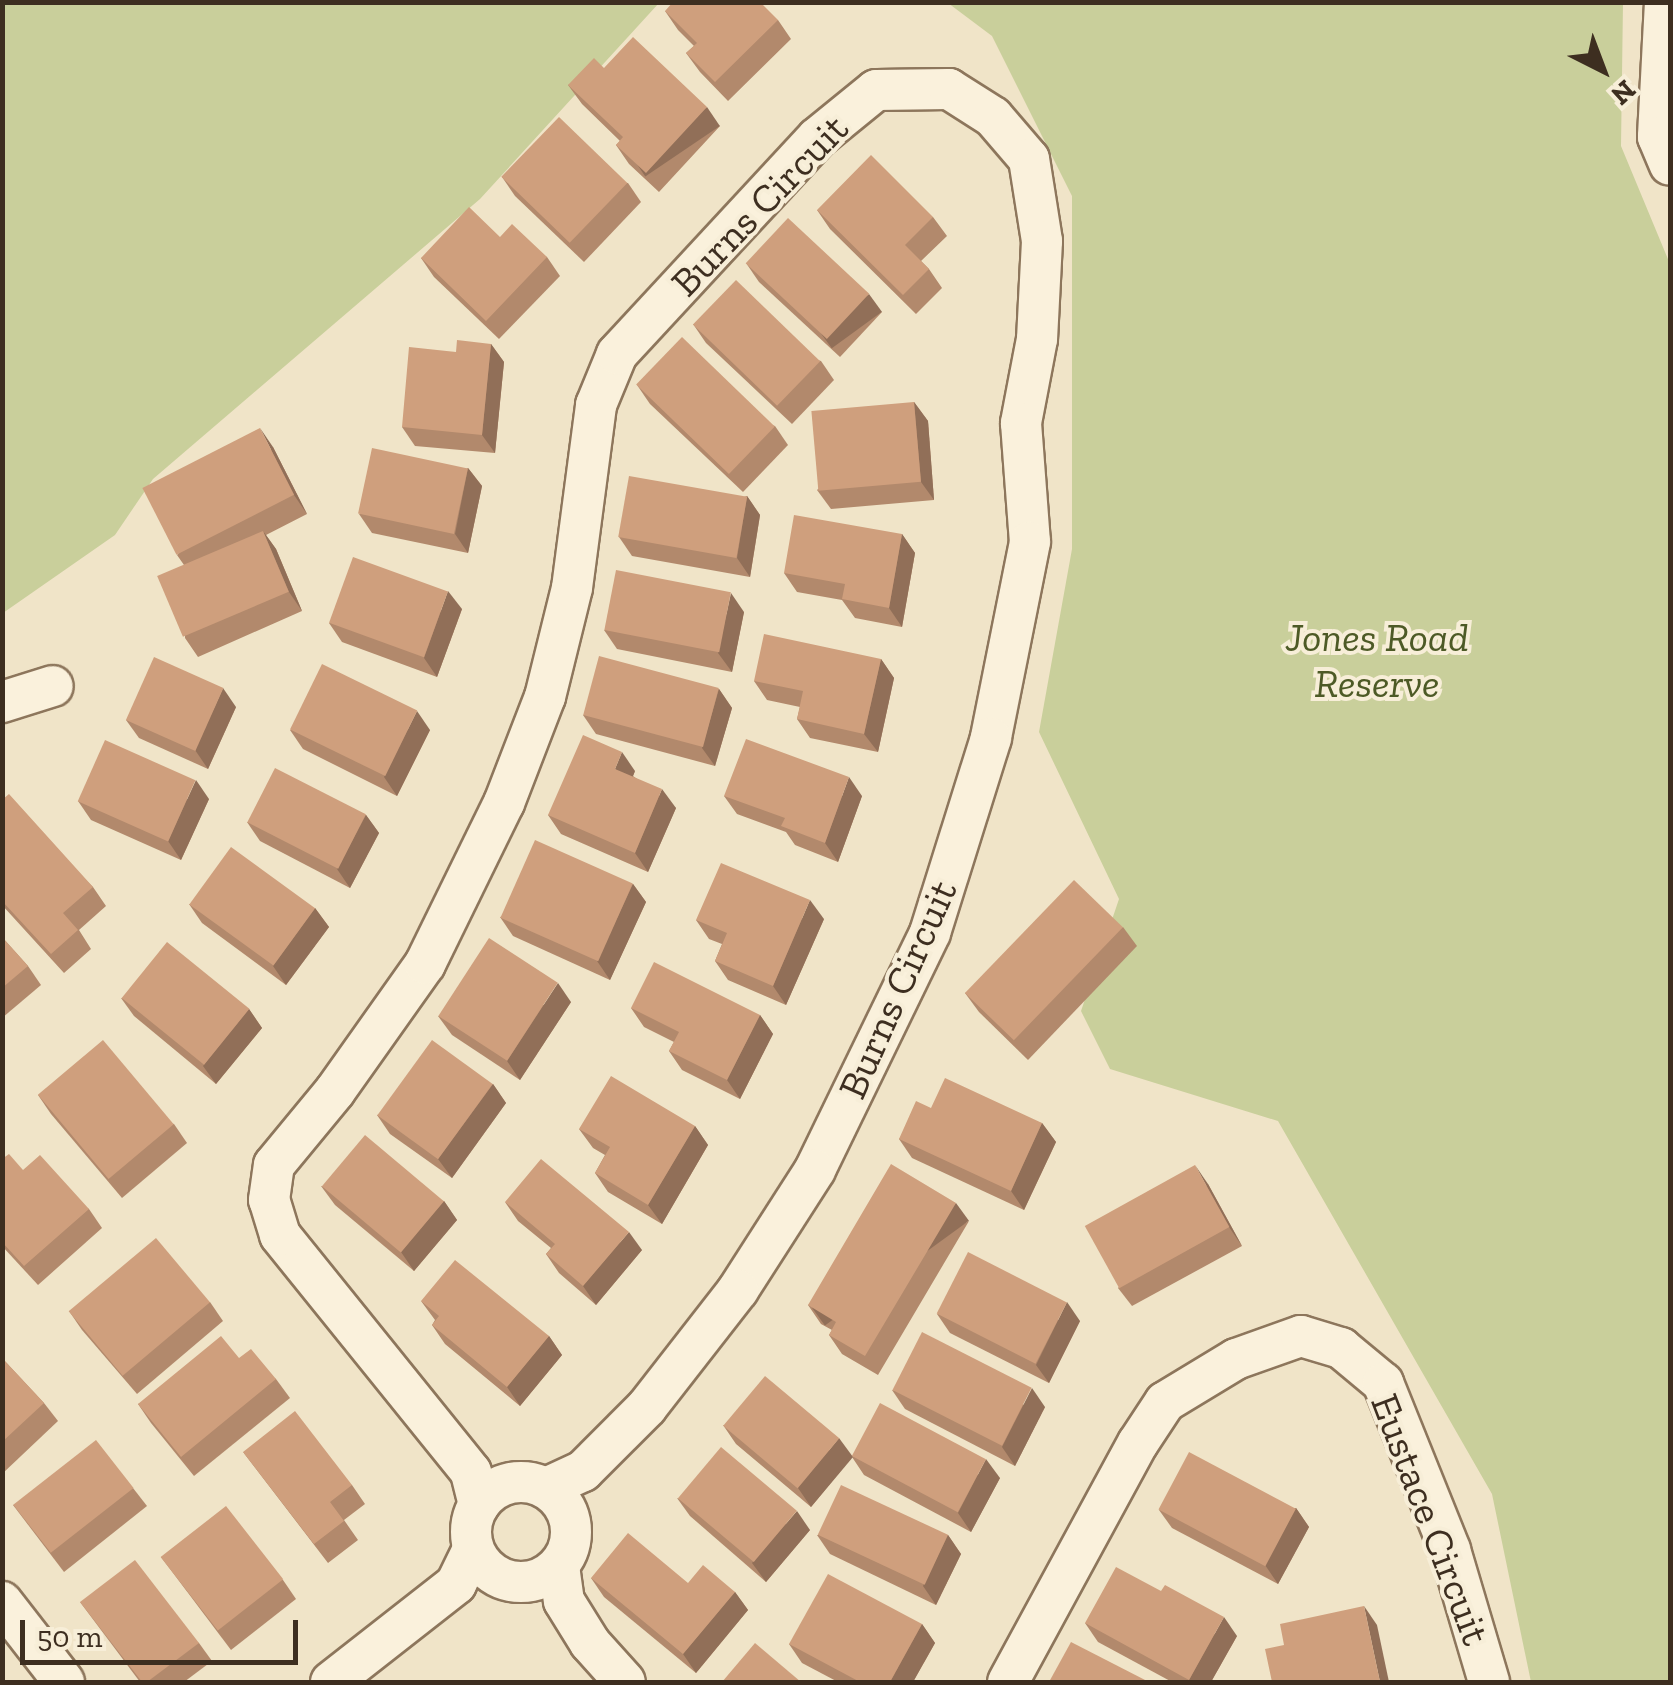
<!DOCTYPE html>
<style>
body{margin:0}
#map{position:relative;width:1673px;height:1685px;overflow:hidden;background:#f0e4c8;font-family:"Zilla Slab",serif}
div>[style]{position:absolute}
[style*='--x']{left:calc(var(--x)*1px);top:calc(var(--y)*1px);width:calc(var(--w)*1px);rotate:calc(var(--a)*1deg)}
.green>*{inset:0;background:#c9cf9b}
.roads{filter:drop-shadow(2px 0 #8d765c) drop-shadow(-2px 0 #8d765c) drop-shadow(0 2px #8d765c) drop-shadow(0 -2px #8d765c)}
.street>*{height:40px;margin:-20px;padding:0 20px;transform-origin:20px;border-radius:20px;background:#faf1dc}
.street>.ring{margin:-20px;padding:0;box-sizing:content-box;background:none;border:40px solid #faf1dc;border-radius:50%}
.wall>*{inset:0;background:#b2896c}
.shaded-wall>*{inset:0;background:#916f58;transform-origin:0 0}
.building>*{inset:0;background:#cf9f7d;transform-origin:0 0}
span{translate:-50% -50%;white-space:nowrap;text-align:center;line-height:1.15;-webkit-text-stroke:8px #f7eed8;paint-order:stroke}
.street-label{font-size:40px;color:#3d2e20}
.park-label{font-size:40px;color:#4d5a26;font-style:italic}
.frame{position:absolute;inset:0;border:5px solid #3d2e20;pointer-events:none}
.north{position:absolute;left:1553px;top:20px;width:100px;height:100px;-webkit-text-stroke:8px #f7eed8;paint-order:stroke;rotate:138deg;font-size:28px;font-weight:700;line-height:40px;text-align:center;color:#3d2e20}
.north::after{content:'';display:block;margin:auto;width:35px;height:45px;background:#3d2e20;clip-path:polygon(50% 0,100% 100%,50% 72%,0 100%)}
.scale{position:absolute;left:20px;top:1620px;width:278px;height:45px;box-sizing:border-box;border:5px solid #3d2e20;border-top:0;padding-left:12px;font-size:30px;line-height:35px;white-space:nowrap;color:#3d2e20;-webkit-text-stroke:8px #f7eed8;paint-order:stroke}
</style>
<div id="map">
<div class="green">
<div style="clip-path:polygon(5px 3px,659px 3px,480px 199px,153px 479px,115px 535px,3px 613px)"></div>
<div style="clip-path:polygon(948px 3px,1623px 3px,1621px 146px,1670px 264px,1670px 1682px,1531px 1682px,1492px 1494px,1278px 1121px,1110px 1069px,1081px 1011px,1119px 899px,1039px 732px,1072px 549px,1072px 196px,992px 36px)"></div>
</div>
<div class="roads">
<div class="street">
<div style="--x:1665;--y:2;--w:135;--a:93"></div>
<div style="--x:1658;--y:137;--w:30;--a:67"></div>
<div style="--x:2;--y:702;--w:53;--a:-17.4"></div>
<div class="ring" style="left:471px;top:1482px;width:60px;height:60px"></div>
<div style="--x:479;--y:1505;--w:34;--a:-104"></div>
<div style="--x:471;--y:1472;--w:304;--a:-128.9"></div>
<div style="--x:280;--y:1235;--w:37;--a:-107"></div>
<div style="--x:269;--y:1200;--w:35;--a:-82"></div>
<div style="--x:274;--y:1165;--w:96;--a:-50.5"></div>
<div style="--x:335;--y:1091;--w:156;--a:-54.7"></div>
<div style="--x:425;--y:964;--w:179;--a:-63.9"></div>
<div style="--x:504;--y:803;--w:114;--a:-68.9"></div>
<div style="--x:545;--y:697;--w:112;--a:-76.1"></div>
<div style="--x:572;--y:588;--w:185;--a:-82.5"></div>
<div style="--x:596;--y:405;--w:55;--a:-67.6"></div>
<div style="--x:617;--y:354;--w:294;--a:-47.2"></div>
<div style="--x:817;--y:138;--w:76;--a:-39.1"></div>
<div style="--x:876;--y:90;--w:73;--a:-0.8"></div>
<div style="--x:949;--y:89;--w:52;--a:32.5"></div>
<div style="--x:993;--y:117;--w:55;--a:49.4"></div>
<div style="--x:1029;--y:159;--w:83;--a:81"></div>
<div style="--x:1042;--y:241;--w:98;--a:92.9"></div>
<div style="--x:1037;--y:339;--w:86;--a:100.8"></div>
<div style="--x:1021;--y:423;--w:119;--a:85.7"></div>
<div style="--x:1030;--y:542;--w:200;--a:101.3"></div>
<div style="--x:991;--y:738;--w:204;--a:107.4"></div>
<div style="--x:930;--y:933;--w:263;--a:115.9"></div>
<div style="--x:815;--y:1170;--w:143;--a:122.7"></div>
<div style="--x:738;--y:1290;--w:148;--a:127.9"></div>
<div style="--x:647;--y:1407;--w:91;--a:135"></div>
<div style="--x:583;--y:1471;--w:41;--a:155.3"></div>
<div style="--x:559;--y:1566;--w:35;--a:82"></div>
<div style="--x:564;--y:1601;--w:49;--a:58.2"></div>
<div style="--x:590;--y:1643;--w:52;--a:48.1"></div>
<div style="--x:2;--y:1602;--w:101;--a:52.2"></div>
<div style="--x:331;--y:1682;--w:159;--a:-38.1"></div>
<div style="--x:456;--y:1584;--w:39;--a:-64"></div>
<div style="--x:1008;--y:1682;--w:272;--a:-61.5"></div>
<div style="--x:1138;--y:1443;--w:49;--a:-56.6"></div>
<div style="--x:1165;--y:1402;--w:83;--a:-31.2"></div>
<div style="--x:1236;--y:1359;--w:69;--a:-19.5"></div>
<div style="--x:1301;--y:1336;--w:42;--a:16.7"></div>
<div style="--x:1341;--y:1348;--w:55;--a:39.8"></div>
<div style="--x:1383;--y:1383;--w:180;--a:68.1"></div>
<div style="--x:1450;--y:1550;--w:138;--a:73.5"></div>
</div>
</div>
<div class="wall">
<div style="clip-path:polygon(665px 11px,778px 20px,791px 39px,728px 101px,700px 72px,686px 53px,694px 46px,678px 30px)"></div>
<div style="clip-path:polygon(604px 68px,720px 126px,659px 192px,629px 164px,616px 145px,620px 141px,582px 104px,568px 85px)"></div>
<div style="clip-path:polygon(502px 177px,628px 183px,641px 202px,584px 262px,515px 196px)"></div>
<div style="clip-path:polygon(817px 210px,933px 217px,947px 236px,921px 261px,929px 269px,942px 288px,916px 314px,830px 229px)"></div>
<div style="clip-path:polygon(500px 237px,547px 257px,560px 276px,499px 339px,434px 277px,421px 258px)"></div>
<div style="clip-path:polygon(746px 263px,882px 312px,840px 357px,759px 282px)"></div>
<div style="clip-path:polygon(693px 324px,821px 361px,834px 380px,792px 424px,706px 343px)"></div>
<div style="clip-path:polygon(491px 344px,504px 362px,495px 453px,415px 446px,402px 427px,456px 352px)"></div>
<div style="clip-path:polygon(637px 385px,775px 426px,788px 445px,743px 492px,650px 404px)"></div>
<div style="clip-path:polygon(914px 402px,928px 421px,934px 500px,831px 509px,817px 490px)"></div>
<div style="clip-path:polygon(273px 447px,307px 514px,266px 535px,276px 549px,302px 611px,198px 657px,185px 638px,184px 565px,177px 555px)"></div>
<div style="clip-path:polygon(468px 468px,482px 486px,468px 553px,372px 533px,359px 514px)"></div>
<div style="clip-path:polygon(747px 496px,760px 515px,750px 577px,632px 556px,619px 537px)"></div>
<div style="clip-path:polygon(902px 534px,915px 553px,902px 627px,855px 618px,842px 600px,797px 592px,784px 573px)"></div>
<div style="clip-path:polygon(462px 609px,437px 677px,342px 642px,329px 623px)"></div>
<div style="clip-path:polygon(744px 612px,732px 672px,617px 649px,604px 630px)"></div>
<div style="clip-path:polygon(881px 659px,894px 678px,878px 752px,810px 738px,797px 719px,800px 707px,767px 700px,754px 681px)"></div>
<div style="clip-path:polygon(719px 689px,732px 708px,715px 766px,596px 734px,583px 715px)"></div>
<div style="clip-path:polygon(236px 707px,208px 769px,139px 738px,126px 720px)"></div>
<div style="clip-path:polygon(290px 730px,430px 730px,397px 796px,303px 749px)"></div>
<div style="clip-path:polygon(635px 771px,633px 776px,676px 808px,648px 872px,561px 834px,548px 815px)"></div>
<div style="clip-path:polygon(724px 796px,862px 796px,838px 862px,795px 845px,786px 832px,737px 814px)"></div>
<div style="clip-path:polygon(209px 799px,181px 860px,91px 820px,78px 801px)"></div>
<div style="clip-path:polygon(2px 800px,93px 887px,106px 906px,79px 930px,91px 949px,64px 973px,2px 905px)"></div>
<div style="clip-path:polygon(366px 815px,379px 833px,350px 888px,260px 841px,247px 822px)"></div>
<div style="clip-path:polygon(633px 884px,646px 902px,610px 980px,513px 936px,500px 917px)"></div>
<div style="clip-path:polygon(189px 904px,315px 908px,329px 927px,286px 985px,202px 923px)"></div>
<div style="clip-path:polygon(824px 919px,786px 1005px,728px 980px,715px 961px,722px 944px,709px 939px,696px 920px)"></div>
<div style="clip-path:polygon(1123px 927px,1137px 946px,1028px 1060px,979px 1012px,965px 993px)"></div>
<div style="clip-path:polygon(2px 937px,28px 966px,41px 985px,2px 1018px)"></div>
<div style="clip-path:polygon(121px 998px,249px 1009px,262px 1028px,216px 1084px,134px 1016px)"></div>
<div style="clip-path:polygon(571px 1002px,520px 1080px,452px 1035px,438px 1016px)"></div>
<div style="clip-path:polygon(631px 1008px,760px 1015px,773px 1034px,740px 1099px,682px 1070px,669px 1051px,674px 1042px,644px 1027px)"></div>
<div style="clip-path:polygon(493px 1084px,506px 1103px,452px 1178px,390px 1134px,377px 1115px)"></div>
<div style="clip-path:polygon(38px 1095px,174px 1124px,187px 1143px,122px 1198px,51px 1114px)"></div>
<div style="clip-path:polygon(931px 1108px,1042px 1123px,1056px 1142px,1024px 1210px,912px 1158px,899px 1139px)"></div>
<div style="clip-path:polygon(695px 1126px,708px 1145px,662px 1224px,608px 1192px,595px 1173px,605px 1155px,593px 1148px,579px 1129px)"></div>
<div style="clip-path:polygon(2px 1159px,89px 1209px,102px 1228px,38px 1285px,2px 1246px)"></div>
<div style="clip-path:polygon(1208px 1184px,1242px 1246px,1132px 1306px,1118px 1288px)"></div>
<div style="clip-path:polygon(321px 1186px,444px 1201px,457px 1220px,414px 1271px,335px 1205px)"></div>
<div style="clip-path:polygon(505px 1202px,642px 1250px,596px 1305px,559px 1273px,546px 1254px,551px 1248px,518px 1221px)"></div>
<div style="clip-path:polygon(969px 1221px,878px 1375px,842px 1354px,829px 1335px,832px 1330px,821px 1324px,808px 1305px)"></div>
<div style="clip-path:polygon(421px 1301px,549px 1336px,562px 1355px,520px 1406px,445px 1344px,432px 1325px,435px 1320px)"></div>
<div style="clip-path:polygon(210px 1302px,223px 1321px,137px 1394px,82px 1330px,69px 1311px)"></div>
<div style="clip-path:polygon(937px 1314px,1080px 1321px,1049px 1383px,950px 1333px)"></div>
<div style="clip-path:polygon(2px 1358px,44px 1403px,58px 1421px,2px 1474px)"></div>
<div style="clip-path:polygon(239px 1358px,276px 1379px,290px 1398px,194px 1476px,151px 1423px,138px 1404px)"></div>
<div style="clip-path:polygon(892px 1390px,1045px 1407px,1015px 1466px,905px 1409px)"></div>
<div style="clip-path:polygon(723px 1425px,852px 1456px,1000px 1478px,971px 1532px,864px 1475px,852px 1457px,811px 1507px,736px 1444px)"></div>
<div style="clip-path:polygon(243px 1452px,352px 1485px,365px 1504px,344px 1520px,358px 1540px,328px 1563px)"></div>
<div style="clip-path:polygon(133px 1488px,147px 1506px,64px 1572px,13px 1505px)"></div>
<div style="clip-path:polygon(677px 1498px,810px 1530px,766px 1582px,690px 1516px)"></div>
<div style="clip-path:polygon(1296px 1508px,1309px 1527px,1278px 1584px,1172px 1528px,1159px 1510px)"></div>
<div style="clip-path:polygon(817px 1535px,948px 1535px,961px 1554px,936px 1605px,830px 1554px)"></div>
<div style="clip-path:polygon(161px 1557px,283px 1580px,296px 1599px,231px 1650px)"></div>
<div style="clip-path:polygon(591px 1578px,688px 1583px,735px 1592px,748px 1610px,696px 1673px,604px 1597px)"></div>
<div style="clip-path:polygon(80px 1602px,199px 1643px,212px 1661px,184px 1682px,140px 1682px)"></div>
<div style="clip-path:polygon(1085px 1623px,1237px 1636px,1211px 1682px,1172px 1682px,1098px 1642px)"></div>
<div style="clip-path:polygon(922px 1624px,935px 1643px,913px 1682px,838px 1682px,802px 1663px,789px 1644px)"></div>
</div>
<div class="shaded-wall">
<div style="left:707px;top:107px;width:23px;height:90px;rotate:56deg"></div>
<div style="left:869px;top:294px;width:22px;height:62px;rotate:54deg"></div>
<div style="clip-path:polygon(491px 344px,504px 362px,495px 453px,482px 435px)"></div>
<div style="clip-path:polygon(914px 402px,928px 421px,934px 500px,921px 482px)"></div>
<div style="clip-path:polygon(260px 428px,273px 447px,307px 514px,294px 495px)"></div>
<div style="clip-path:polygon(468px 468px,482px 486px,468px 553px,455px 534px)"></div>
<div style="clip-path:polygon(747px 496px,760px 515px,750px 577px,737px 558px)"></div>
<div style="clip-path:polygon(263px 531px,276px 549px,302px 611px,289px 592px)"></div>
<div style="clip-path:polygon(902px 534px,915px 553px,902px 627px,889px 608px)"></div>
<div style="clip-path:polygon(448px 591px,462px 609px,437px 677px,424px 658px)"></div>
<div style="clip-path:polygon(731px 593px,744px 612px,732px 672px,718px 653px)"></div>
<div style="clip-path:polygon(881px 659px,894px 678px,878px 752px,864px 734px)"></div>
<div style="clip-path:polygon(223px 688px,236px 707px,208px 769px,195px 750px)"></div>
<div style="clip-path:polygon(719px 689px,732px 708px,715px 766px,702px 748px)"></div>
<div style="clip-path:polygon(417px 711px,430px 730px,397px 796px,384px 777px)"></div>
<div style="clip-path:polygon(622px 752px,635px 771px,628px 788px,615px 769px)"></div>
<div style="clip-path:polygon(849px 777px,862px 796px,838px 862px,825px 843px)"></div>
<div style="clip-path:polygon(196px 780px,209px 799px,181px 860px,168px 841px)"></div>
<div style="clip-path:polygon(662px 789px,676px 808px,648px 872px,635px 853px)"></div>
<div style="clip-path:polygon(366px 815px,379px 833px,350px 888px,337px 869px)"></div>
<div style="clip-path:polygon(633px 884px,646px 902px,610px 980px,597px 961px)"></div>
<div style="clip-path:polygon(810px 900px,824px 919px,786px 1005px,773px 986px)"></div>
<div style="clip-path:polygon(315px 908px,329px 927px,286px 985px,273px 966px)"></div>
<div style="clip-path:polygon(558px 983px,571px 1002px,520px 1080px,507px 1061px)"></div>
<div style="clip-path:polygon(249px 1009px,262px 1028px,216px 1084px,203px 1066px)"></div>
<div style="clip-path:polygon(760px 1015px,773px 1034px,740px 1099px,727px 1080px)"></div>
<div style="clip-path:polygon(493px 1084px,506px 1103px,452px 1178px,438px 1159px)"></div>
<div style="clip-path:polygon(1042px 1123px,1056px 1142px,1024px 1210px,1011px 1191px)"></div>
<div style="clip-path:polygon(695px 1126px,708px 1145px,662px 1224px,648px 1205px)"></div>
<div style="clip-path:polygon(1195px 1165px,1208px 1184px,1242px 1246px,1229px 1227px)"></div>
<div style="clip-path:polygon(444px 1201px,457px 1220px,414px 1271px,401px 1252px)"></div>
<div style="left:956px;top:1203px;width:22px;height:178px;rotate:54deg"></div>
<div style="clip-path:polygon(629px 1232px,642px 1250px,596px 1305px,583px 1286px)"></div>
<div style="clip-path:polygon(1067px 1302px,1080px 1321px,1049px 1383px,1036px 1365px)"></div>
<div style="clip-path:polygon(549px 1336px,562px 1355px,520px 1406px,507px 1387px)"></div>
<div style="clip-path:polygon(1032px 1388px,1045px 1407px,1015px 1466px,1002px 1447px)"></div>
<div style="clip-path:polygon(839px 1438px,853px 1457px,811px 1507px,798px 1488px)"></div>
<div style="clip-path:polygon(986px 1459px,1000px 1478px,971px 1532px,958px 1513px)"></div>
<div style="clip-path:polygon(1296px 1508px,1309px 1527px,1278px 1584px,1265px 1565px)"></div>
<div style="clip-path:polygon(797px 1511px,810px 1530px,766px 1582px,752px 1563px)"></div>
<div style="clip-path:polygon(948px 1535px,961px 1554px,936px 1605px,923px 1586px)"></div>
<div style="clip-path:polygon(735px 1592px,748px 1610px,696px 1673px,683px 1654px)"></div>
<div style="clip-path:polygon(1364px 1606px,1377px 1625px,1389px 1682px,1380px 1682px)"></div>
<div style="clip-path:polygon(1224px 1617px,1237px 1636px,1211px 1682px,1191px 1682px,1189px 1680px)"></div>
<div style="clip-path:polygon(922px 1624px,935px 1643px,913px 1682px,890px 1682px)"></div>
</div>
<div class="building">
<div style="clip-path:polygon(673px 2px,760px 2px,778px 20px,715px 82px,686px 53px,697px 43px,665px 11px)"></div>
<div style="clip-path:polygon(633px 37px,707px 107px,646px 173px,616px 145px,623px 137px,568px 85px,594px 58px,604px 68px)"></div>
<div style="left:559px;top:117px;width:95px;height:83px;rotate:44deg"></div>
<div style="clip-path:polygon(871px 155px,933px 217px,905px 245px,929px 269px,903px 295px,817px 210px)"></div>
<div style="clip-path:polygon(469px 207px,500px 237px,512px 224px,547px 257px,486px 321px,421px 258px)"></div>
<div style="left:788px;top:218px;width:111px;height:62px;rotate:43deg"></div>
<div style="left:736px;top:280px;width:117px;height:62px;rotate:44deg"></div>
<div style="left:682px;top:337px;width:129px;height:66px;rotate:44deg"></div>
<div style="clip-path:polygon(457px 340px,491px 344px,482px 435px,402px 427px,409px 347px,456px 352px)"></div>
<div style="left:914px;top:402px;width:80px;height:103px;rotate:85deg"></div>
<div style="left:260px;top:428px;width:75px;height:132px;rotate:63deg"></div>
<div style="left:372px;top:448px;width:98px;height:67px;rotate:12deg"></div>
<div style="left:629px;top:476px;width:120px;height:62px;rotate:10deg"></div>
<div style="clip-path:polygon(794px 515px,902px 534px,889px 608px,842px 599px,845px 584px,784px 573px)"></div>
<div style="left:263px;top:531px;width:66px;height:115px;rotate:67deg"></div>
<div style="left:353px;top:557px;width:101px;height:70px;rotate:20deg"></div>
<div style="left:616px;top:570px;width:117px;height:61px;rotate:11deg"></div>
<div style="clip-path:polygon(764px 634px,881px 659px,864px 734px,797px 719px,803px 691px,754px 681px)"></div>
<div style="left:599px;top:656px;width:124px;height:61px;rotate:15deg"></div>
<div style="left:154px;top:657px;width:76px;height:69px;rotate:24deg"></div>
<div style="left:322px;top:664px;width:106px;height:73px;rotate:26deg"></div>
<div style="clip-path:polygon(583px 735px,622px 752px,615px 769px,662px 789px,635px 853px,548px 815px)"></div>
<div style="clip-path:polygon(746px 739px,849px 777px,825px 843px,781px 826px,785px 818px,724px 796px)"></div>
<div style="left:105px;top:740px;width:99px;height:67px;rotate:24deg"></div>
<div style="left:275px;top:768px;width:102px;height:61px;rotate:27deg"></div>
<div style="clip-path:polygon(9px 794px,93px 887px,63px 913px,78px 930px,51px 954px,2px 901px,2px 800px)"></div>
<div style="left:535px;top:840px;width:107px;height:85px;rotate:24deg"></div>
<div style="left:231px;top:847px;width:104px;height:71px;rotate:36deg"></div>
<div style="clip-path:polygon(721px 863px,810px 900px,773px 986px,715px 961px,727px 933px,696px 920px)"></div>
<div style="left:1074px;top:880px;width:68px;height:157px;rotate:44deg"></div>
<div style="clip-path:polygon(2px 937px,28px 966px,2px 988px)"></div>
<div style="left:489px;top:938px;width:82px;height:93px;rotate:33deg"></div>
<div style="left:167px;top:942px;width:106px;height:72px;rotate:39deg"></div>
<div style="clip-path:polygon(654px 962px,760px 1015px,727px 1080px,669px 1051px,679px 1032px,631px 1008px)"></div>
<div style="left:103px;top:1040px;width:110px;height:85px;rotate:50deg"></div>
<div style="left:432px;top:1040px;width:75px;height:93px;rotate:36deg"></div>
<div style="clip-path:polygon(611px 1076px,695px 1126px,648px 1205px,595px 1173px,610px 1147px,579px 1129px)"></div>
<div style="clip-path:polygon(945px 1078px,1042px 1123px,1011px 1191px,899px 1139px,916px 1101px,931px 1108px)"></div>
<div style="left:365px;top:1135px;width:103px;height:67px;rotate:40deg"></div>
<div style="clip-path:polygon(9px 1154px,23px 1170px,40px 1155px,89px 1209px,24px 1266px,2px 1242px,2px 1159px)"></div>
<div style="clip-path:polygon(541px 1159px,629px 1232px,583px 1286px,546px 1254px,555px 1244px,505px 1202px)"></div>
<div style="clip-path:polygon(891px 1164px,956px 1203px,865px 1356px,829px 1335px,836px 1322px,808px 1305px)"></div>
<div style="left:1195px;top:1165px;width:71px;height:126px;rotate:61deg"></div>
<div style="left:156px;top:1238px;width:84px;height:114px;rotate:50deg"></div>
<div style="left:968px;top:1252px;width:111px;height:69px;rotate:27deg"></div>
<div style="clip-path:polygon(455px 1260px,549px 1336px,507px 1387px,432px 1325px,439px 1316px,421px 1301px)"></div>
<div style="left:922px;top:1332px;width:123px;height:65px;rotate:27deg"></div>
<div style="clip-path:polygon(221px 1336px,239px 1358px,251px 1349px,276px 1379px,181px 1457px,138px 1404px)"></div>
<div style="clip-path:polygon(2px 1358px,44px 1403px,2px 1442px)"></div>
<div style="left:765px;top:1376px;width:97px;height:65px;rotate:40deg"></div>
<div style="left:880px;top:1403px;width:120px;height:60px;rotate:28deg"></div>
<div style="clip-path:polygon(295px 1411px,352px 1485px,330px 1502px,344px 1521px,314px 1544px,243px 1452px)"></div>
<div style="left:96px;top:1440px;width:61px;height:105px;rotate:52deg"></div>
<div style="left:721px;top:1447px;width:99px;height:67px;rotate:40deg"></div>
<div style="left:1189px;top:1452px;width:121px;height:65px;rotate:28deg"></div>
<div style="left:841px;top:1485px;width:118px;height:55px;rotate:25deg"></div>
<div style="left:226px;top:1506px;width:93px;height:83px;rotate:52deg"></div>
<div style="clip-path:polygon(628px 1533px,688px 1583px,703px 1565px,735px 1592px,683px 1654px,591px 1578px)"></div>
<div style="clip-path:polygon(135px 1560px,199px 1643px,147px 1682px,142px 1682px,80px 1602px)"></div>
<div style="clip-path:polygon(1116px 1567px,1161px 1591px,1165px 1585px,1224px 1617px,1189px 1680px,1085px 1623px)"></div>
<div style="clip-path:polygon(828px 1574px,922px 1624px,890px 1682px,860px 1682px,789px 1644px)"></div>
<div style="clip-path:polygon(1364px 1606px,1380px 1682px,1272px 1682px,1265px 1649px,1284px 1645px,1280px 1624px)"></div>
<div style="clip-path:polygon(1071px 1642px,1149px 1682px,1049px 1682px)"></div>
<div style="clip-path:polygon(755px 1643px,801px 1682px,722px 1682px)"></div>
</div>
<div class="street-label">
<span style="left:759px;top:205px;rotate:-46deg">Burns Circuit</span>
<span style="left:897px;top:989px;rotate:-66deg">Burns Circuit</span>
<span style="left:1431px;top:1519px;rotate:69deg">Eustace Circuit</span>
</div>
<div class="park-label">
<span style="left:1377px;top:660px">Jones Road<br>Reserve</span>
</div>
<div class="frame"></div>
<div class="north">N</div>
<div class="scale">50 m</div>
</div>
